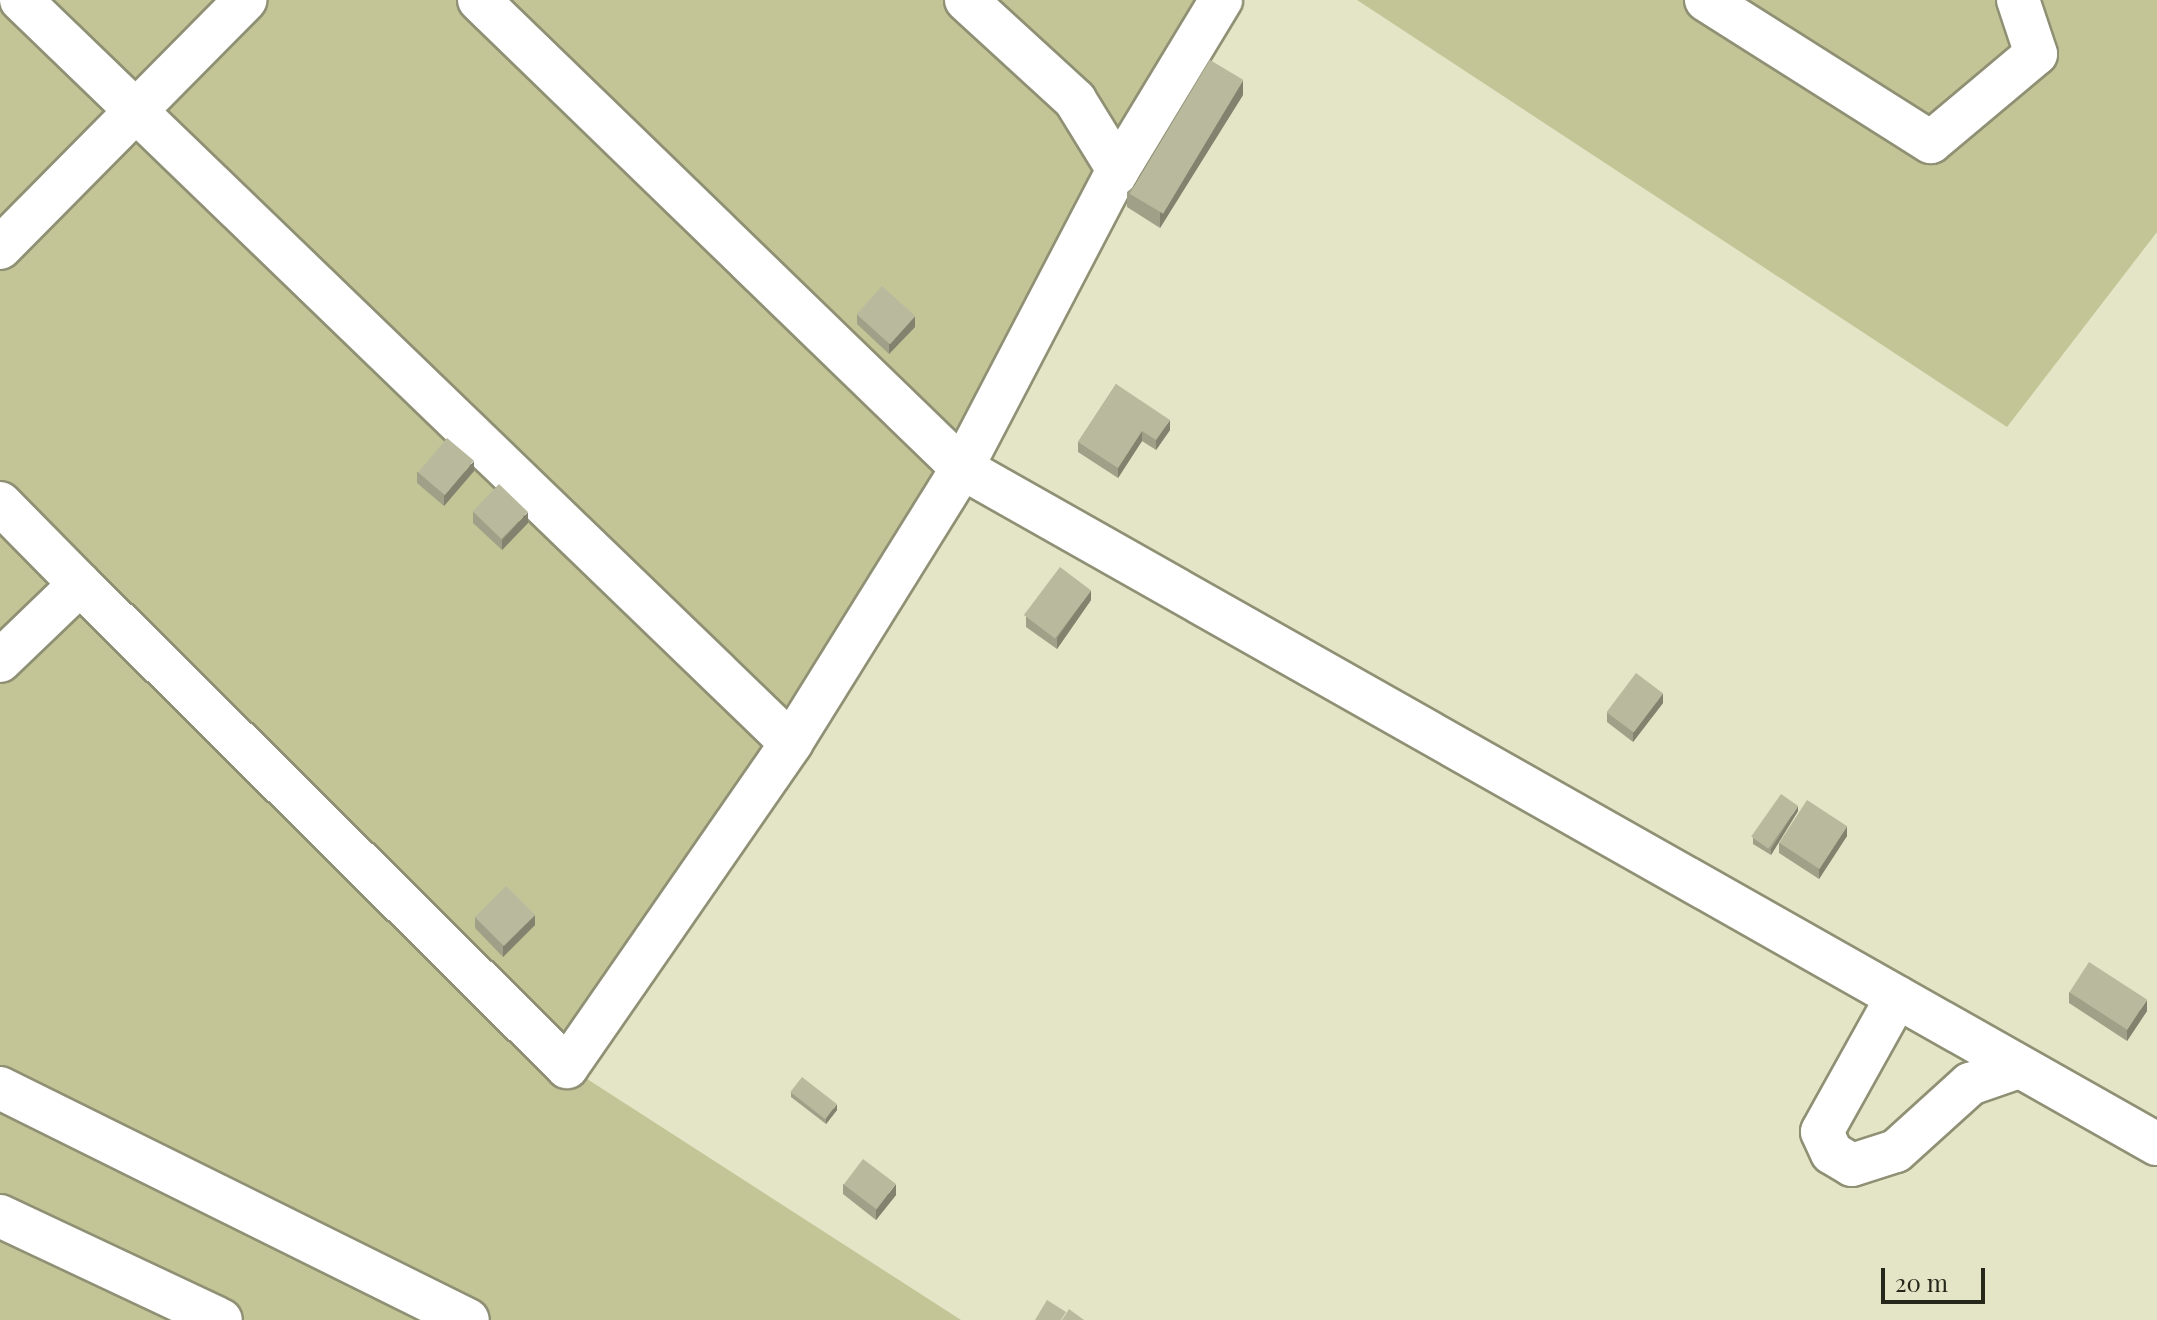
<!DOCTYPE html>
<style>
body{margin:0}
#map{position:relative;width:2157px;height:1320px;overflow:hidden;background:#e3e5c6;font-family:"Playfair Display",serif}
div>[style]{position:absolute}
[style*='--x']{left:calc(var(--x)*1px);top:calc(var(--y)*1px);width:calc(var(--w)*1px);rotate:calc(var(--a)*1deg)}
.green>*{inset:0;background:#c3c596}
.roads{filter:drop-shadow(2px 0 #8f9074) drop-shadow(-2px 0 #8f9074) drop-shadow(0 2px #8f9074) drop-shadow(0 -2px #8f9074)}
.minor>*{height:42px;margin:-21px;padding:0 21px;transform-origin:21px;border-radius:21px;background:#fff}
.wall>*{inset:0;background:#9fa087}
.shaded-wall>*{inset:0;background:#82826e}
.building>*{inset:0;background:#b9ba9d;transform-origin:0 0}
span{translate:-50% -50%;white-space:nowrap;text-align:center;line-height:1.15;-webkit-text-stroke:6px #e3e5c6;paint-order:stroke}
.scale{position:absolute;left:1881px;top:1268px;width:104px;height:36px;box-sizing:border-box;border:4px solid #26271b;border-top:0;padding-left:10px;font-size:24px;line-height:28px;white-space:nowrap;color:#26271b;-webkit-text-stroke:6px #e3e5c6;paint-order:stroke}
</style>
<div id="map">
<div class="green">
<div style="clip-path:polygon(0 0,1216px 0,958px 451px,567px 1066px,961px 1320px,0 1320px)"></div>
<div style="clip-path:polygon(1357px 0,2157px 0,2157px 232px,2007px 427px)"></div>
</div>
<div class="roads">
<div class="minor">
<div style="--x:21;--y:0;--w:1070;--a:43.98"></div>
<div style="--x:479;--y:0;--w:673;--a:44.1"></div>
<div style="--x:962;--y:468;--w:1373;--a:29.5"></div>
<div style="--x:966;--y:0;--w:148;--a:42.5"></div>
<div style="--x:1075;--y:100;--w:82;--a:58.4"></div>
<div style="--x:1706;--y:0;--w:266;--a:32.3"></div>
<div style="--x:1931;--y:142;--w:137;--a:-40"></div>
<div style="--x:2036;--y:54;--w:57;--a:-108.4"></div>
<div style="--x:0;--y:248;--w:349;--a:-45.3"></div>
<div style="--x:0;--y:503;--w:114;--a:45.4"></div>
<div style="--x:80;--y:584;--w:111;--a:136.1"></div>
<div style="--x:80;--y:584;--w:686;--a:44.76"></div>
<div style="--x:567;--y:1067;--w:394;--a:-55.3"></div>
<div style="--x:791;--y:743;--w:324;--a:-58.1"></div>
<div style="--x:962;--y:468;--w:336;--a:-62.4"></div>
<div style="--x:1118;--y:170;--w:199;--a:-58.8"></div>
<div style="--x:1897;--y:997;--w:154;--a:119.1"></div>
<div style="--x:1822;--y:1132;--w:23;--a:65"></div>
<div style="--x:1832;--y:1153;--w:23;--a:31"></div>
<div style="--x:1852;--y:1165;--w:46;--a:-17.7"></div>
<div style="--x:1896;--y:1151;--w:100;--a:-42.2"></div>
<div style="--x:1970;--y:1084;--w:52;--a:-19.1"></div>
<div style="--x:0;--y:1088;--w:522;--a:26.37"></div>
<div style="--x:0;--y:1216;--w:244;--a:25.2"></div>
</div>
</div>
<div class="wall">
<div style="clip-path:polygon(1243px 95px,1160px 228px,1127px 207px,1127px 192px)"></div>
<div style="clip-path:polygon(857px 314px,915px 327px,889px 354px,857px 324px)"></div>
<div style="clip-path:polygon(1116px 384px,1170px 430px,1156px 450px,1142px 441px,1118px 478px,1078px 452px,1078px 442px)"></div>
<div style="clip-path:polygon(474px 471px,444px 506px,417px 483px,417px 472px)"></div>
<div style="clip-path:polygon(473px 512px,528px 523px,502px 550px,473px 523px)"></div>
<div style="clip-path:polygon(1091px 600px,1057px 649px,1026px 627px,1026px 617px)"></div>
<div style="clip-path:polygon(1663px 703px,1633px 742px,1607px 722px,1607px 712px)"></div>
<div style="clip-path:polygon(1798px 811px,1771px 855px,1753px 844px,1753px 838px)"></div>
<div style="clip-path:polygon(1847px 836px,1819px 879px,1779px 853px,1779px 843px)"></div>
<div style="clip-path:polygon(475px 917px,535px 925px,503px 957px,475px 928px)"></div>
<div style="clip-path:polygon(2069px 992px,2147px 1011px,2127px 1041px,2069px 1003px)"></div>
<div style="clip-path:polygon(791px 1092px,837px 1110px,826px 1124px,791px 1097px)"></div>
<div style="clip-path:polygon(843px 1184px,896px 1195px,876px 1220px,843px 1194px)"></div>
</div>
<div class="shaded-wall">
<div style="clip-path:polygon(1243px 80px,1243px 95px,1160px 228px,1160px 213px)"></div>
<div style="clip-path:polygon(915px 316px,915px 327px,889px 354px,889px 343px)"></div>
<div style="clip-path:polygon(1170px 420px,1170px 430px,1156px 450px,1156px 440px)"></div>
<div style="clip-path:polygon(1142px 431px,1142px 441px,1118px 478px,1118px 468px)"></div>
<div style="clip-path:polygon(474px 461px,474px 471px,444px 506px,444px 496px)"></div>
<div style="clip-path:polygon(528px 512px,528px 523px,502px 550px,502px 540px)"></div>
<div style="clip-path:polygon(1091px 590px,1091px 600px,1057px 649px,1057px 638px)"></div>
<div style="clip-path:polygon(1663px 693px,1663px 703px,1633px 742px,1633px 732px)"></div>
<div style="clip-path:polygon(1798px 806px,1798px 811px,1771px 855px,1771px 849px)"></div>
<div style="clip-path:polygon(1847px 826px,1847px 836px,1819px 879px,1819px 869px)"></div>
<div style="clip-path:polygon(535px 915px,535px 925px,503px 957px,503px 946px)"></div>
<div style="clip-path:polygon(2147px 1000px,2147px 1011px,2127px 1041px,2127px 1030px)"></div>
<div style="clip-path:polygon(837px 1104px,837px 1110px,826px 1124px,826px 1119px)"></div>
<div style="clip-path:polygon(896px 1184px,896px 1195px,876px 1220px,876px 1210px)"></div>
</div>
<div class="building">
<div style="left:1210px;top:60px;width:39px;height:156px;rotate:31deg"></div>
<div style="left:882px;top:286px;width:45px;height:38px;rotate:42deg"></div>
<div style="clip-path:polygon(1116px 384px,1170px 420px,1156px 440px,1142px 431px,1118px 468px,1078px 442px)"></div>
<div style="left:447px;top:438px;width:35px;height:45px;rotate:40deg"></div>
<div style="left:499px;top:484px;width:40px;height:38px;rotate:44deg"></div>
<div style="left:1060px;top:567px;width:39px;height:60px;rotate:37deg"></div>
<div style="left:1636px;top:673px;width:34px;height:49px;rotate:37deg"></div>
<div style="left:1781px;top:794px;width:21px;height:52px;rotate:35deg"></div>
<div style="left:1807px;top:800px;width:48px;height:51px;rotate:33deg"></div>
<div style="left:506px;top:886px;width:41px;height:44px;rotate:45deg"></div>
<div style="left:2089px;top:962px;width:69px;height:36px;rotate:33deg"></div>
<div style="left:802px;top:1077px;width:44px;height:19px;rotate:38deg"></div>
<div style="left:863px;top:1159px;width:41px;height:32px;rotate:37deg"></div>
<div style="clip-path:polygon(1047px 1300px,1066px 1312px,1061px 1320px,1035px 1320px)"></div>
<div style="clip-path:polygon(1069px 1309px,1084px 1320px,1062px 1320px)"></div>
</div>
<div class="scale">20 m</div>
</div>
